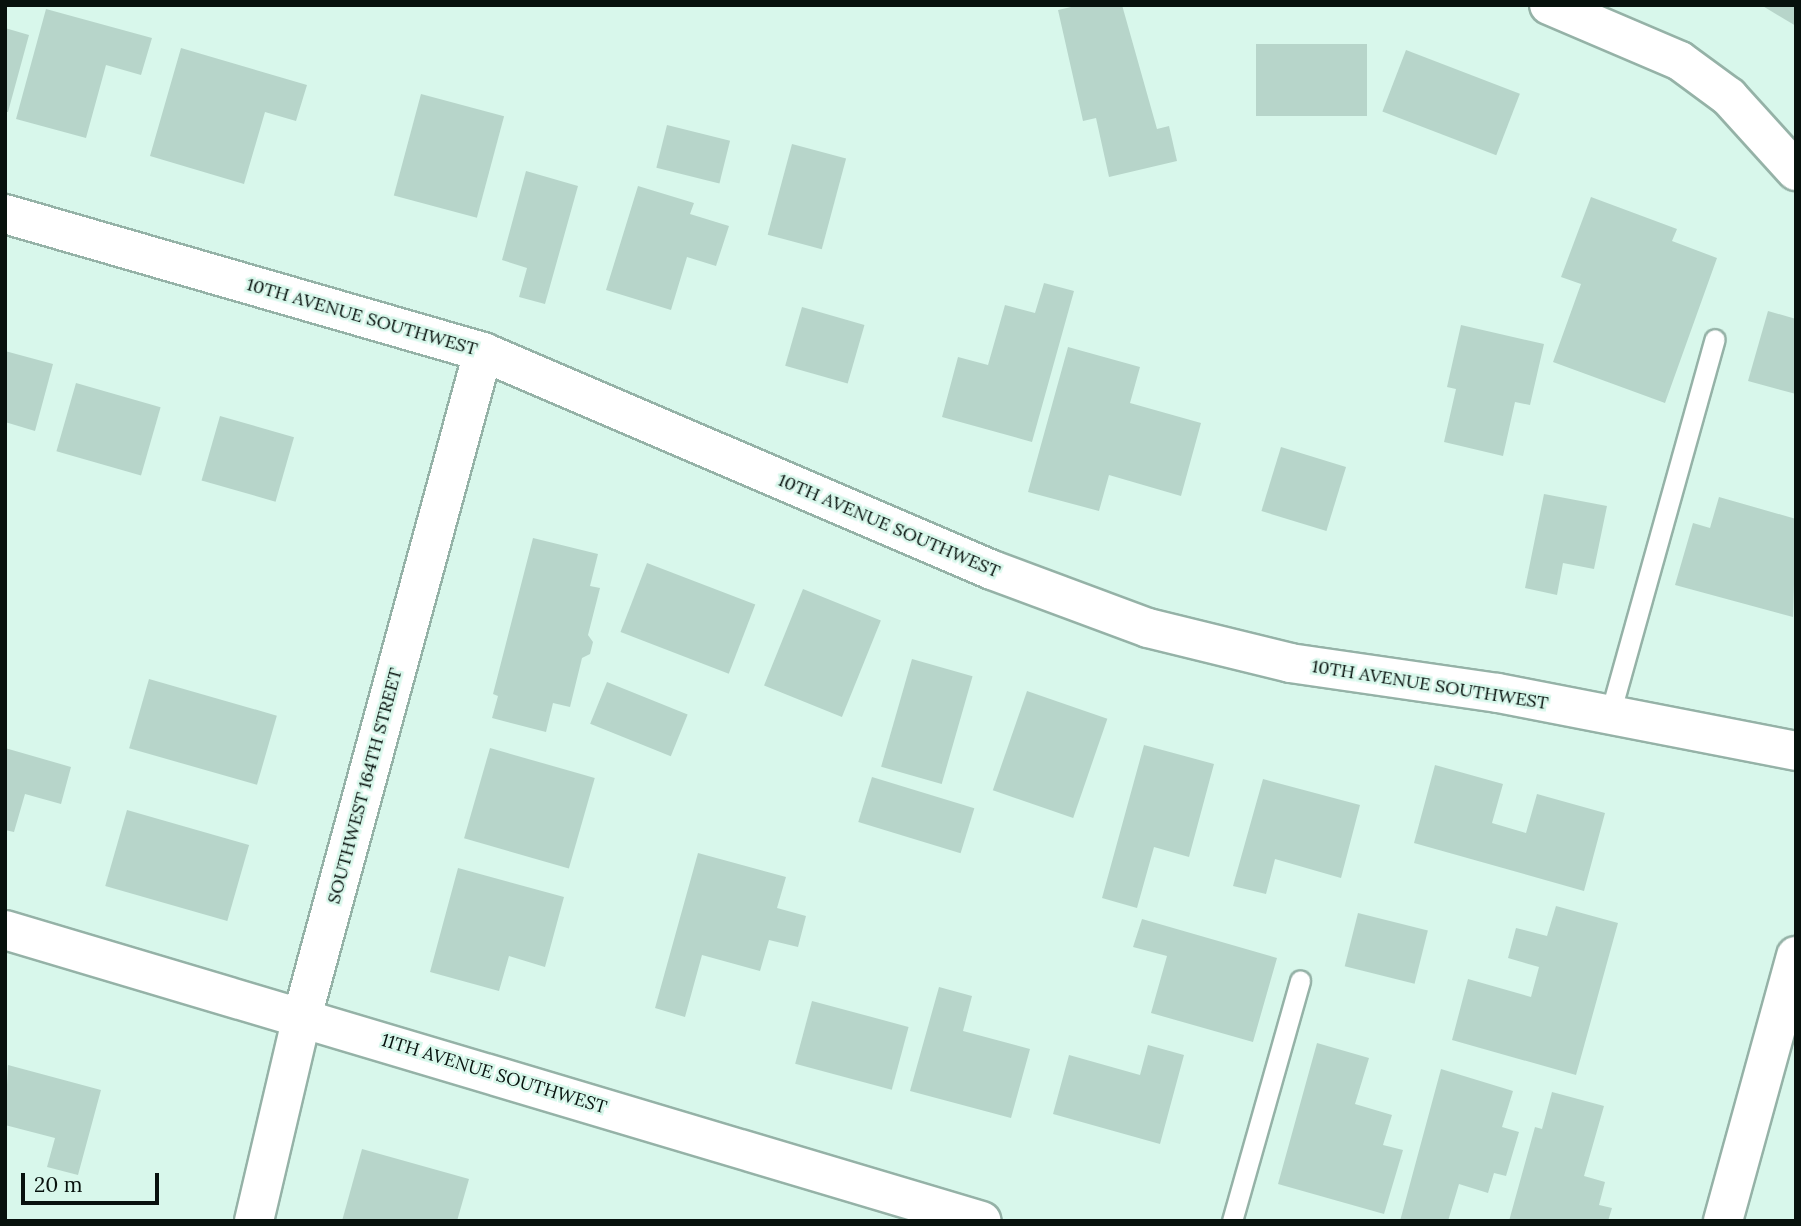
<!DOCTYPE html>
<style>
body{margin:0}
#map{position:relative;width:1801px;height:1226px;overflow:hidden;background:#d8f7eb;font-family:Lora,serif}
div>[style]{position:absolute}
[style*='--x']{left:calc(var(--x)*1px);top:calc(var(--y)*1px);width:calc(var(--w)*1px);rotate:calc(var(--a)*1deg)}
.building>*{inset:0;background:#b7d5ca;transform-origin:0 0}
.roads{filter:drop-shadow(2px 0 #95b2a7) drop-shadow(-2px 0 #95b2a7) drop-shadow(0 2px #95b2a7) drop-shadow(0 -2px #95b2a7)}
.service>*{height:19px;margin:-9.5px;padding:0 9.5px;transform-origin:9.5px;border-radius:9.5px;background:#fff}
.minor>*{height:38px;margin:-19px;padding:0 19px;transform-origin:19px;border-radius:19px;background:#fff}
span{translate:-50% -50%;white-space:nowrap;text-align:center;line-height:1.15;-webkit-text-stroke:5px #d8f7eb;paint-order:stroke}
.street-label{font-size:18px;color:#07110d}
.frame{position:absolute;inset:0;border:7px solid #07110d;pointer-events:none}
.scale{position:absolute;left:21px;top:1173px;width:138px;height:32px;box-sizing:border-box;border:4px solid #07110d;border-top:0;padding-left:9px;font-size:21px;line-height:24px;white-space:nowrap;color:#07110d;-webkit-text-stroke:5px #d8f7eb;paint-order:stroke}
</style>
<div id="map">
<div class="building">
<div style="clip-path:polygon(1080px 5px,1122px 5px,1157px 129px,1169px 126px,1177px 161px,1109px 177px,1096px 118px,1083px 121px,1058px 10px)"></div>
<div style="clip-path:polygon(1761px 5px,1796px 5px,1796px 26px)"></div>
<div style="clip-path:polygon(46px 9px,152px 38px,141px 75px,106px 65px,86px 138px,16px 119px)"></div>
<div style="clip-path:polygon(5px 28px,29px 35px,8px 112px,5px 112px)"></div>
<div style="left:1256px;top:44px;width:111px;height:72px"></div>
<div style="clip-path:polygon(181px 48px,307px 85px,296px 121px,265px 112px,244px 184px,150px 156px)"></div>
<div style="left:1406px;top:50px;width:122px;height:66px;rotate:21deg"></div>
<div style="left:421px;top:94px;width:86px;height:105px;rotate:15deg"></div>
<div style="left:667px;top:125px;width:65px;height:44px;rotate:14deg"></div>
<div style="left:792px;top:144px;width:56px;height:94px;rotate:15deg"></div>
<div style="clip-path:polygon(526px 171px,578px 186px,545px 304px,519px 297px,527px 268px,502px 260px)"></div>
<div style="clip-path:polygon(638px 186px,694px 203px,690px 214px,729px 226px,716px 266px,687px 257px,671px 310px,606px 290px)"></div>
<div style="clip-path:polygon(1591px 197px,1677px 229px,1672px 241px,1717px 258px,1665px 403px,1553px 362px,1581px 284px,1561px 277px)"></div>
<div style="clip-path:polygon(1044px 283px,1074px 291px,1032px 442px,942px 417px,958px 357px,988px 365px,1005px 305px,1035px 313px)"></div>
<div style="left:802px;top:307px;width:65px;height:61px;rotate:16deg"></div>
<div style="clip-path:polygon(1768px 311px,1796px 319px,1796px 394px,1748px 381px)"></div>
<div style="clip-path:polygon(1461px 325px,1544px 344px,1530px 405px,1515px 402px,1503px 456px,1444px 442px,1456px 389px,1447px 387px)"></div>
<div style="clip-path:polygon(1068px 347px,1140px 367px,1130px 403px,1201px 423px,1181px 496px,1109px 475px,1099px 511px,1028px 492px)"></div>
<div style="clip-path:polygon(5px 351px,53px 364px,35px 431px,5px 422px)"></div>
<div style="left:76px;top:383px;width:88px;height:71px;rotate:16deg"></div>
<div style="left:220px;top:416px;width:77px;height:67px;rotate:16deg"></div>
<div style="left:1281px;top:447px;width:68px;height:67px;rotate:17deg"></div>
<div style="clip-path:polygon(1544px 494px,1607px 506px,1594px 569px,1563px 563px,1557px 595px,1525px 588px)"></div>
<div style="clip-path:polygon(1719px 497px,1796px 519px,1793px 617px,1675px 585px,1693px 523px,1710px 528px)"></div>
<div style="clip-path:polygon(533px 538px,598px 554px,590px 586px,600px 588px,588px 635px,593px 642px,590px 654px,582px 658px,570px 707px,553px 703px,546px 732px,492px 718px,498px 696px,493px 694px)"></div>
<div style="left:647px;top:563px;width:116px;height:74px;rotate:21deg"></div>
<div style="left:803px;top:589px;width:84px;height:104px;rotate:22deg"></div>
<div style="left:912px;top:659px;width:63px;height:112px;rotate:16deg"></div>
<div style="left:149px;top:679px;width:133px;height:72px;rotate:16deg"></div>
<div style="left:607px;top:682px;width:87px;height:45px;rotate:22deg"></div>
<div style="left:1027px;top:691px;width:85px;height:105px;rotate:19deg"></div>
<div style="clip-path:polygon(1144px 745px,1214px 764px,1189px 857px,1154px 847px,1137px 908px,1102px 898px)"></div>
<div style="clip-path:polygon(5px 748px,71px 767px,61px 804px,25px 794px,14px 832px,5px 830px)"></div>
<div style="left:490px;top:748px;width:109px;height:94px;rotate:16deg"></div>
<div style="clip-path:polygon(1435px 765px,1503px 784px,1492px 823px,1526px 833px,1537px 794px,1605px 813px,1584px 891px,1414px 843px)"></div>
<div style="left:872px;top:777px;width:107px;height:47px;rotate:17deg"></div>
<div style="clip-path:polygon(1263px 779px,1360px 805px,1341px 878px,1275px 859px,1266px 894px,1233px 886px)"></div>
<div style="left:127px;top:810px;width:127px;height:79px;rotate:16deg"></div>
<div style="clip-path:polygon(698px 853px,786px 877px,777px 908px,806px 916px,798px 947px,769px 940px,760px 971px,702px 955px,685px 1017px,655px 1008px)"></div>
<div style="clip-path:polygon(458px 868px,564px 897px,545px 967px,509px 956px,499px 991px,430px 972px)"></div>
<div style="clip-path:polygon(1556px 906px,1618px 923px,1576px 1075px,1452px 1040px,1468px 979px,1531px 997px,1539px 967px,1508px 958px,1516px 928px,1547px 936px)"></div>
<div style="left:1358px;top:913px;width:72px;height:55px;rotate:14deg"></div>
<div style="clip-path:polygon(1142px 919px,1277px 958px,1253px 1042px,1151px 1013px,1167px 956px,1133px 947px)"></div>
<div style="clip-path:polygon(939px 987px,972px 996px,963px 1031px,1030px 1049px,1011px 1118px,910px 1091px)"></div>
<div style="left:812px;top:1001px;width:100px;height:65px;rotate:15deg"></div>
<div style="clip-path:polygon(1317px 1043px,1369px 1058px,1355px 1104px,1392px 1115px,1383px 1145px,1403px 1150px,1384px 1214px,1278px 1184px)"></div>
<div style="clip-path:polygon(1148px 1045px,1184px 1055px,1160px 1144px,1053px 1114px,1069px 1055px,1140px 1075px)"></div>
<div style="clip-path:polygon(8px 1065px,101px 1090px,78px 1175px,47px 1167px,55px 1138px,5px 1125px)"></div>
<div style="clip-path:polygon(1441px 1069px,1513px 1091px,1502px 1127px,1519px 1132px,1506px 1176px,1494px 1173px,1488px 1193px,1459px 1184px,1448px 1221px,1400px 1221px)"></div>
<div style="clip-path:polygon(1552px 1092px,1604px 1106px,1584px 1176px,1605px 1182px,1599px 1205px,1612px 1208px,1608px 1221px,1509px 1221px,1535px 1127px,1542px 1129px)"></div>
<div style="clip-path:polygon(362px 1149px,469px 1179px,457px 1221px,342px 1221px)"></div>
</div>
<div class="roads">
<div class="service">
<div style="--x:1610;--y:714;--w:389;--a:-74.4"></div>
<div style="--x:1232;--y:1221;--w:250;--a:-74.2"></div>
</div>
<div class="minor">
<div style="--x:1549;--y:5;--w:142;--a:23.1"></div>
<div style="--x:1680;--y:61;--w:61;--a:36.3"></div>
<div style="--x:1729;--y:97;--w:100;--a:47.8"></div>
<div style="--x:5;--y:214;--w:498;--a:16.1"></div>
<div style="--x:483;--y:352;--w:554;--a:23.19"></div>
<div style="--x:992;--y:570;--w:166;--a:20.4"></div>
<div style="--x:1148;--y:628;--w:146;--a:13.8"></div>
<div style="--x:1290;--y:663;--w:210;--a:8.2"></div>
<div style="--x:1498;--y:693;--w:304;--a:11"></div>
<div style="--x:5;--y:930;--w:1019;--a:16.59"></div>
<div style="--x:254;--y:1221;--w:210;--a:-76.8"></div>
<div style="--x:302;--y:1017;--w:689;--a:-74.77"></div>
<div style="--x:1723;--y:1221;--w:275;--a:-74.6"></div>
</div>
</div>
<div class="street-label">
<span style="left:362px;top:317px;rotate:16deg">10TH AVENUE SOUTHWEST</span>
<span style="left:889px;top:526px;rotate:23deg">10TH AVENUE SOUTHWEST</span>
<span style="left:1430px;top:685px;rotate:9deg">10TH AVENUE SOUTHWEST</span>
<span style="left:365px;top:786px;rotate:-75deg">SOUTHWEST 164TH STREET</span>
<span style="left:494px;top:1074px;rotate:17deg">11TH AVENUE SOUTHWEST</span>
</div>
<div class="frame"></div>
<div class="scale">20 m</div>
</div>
